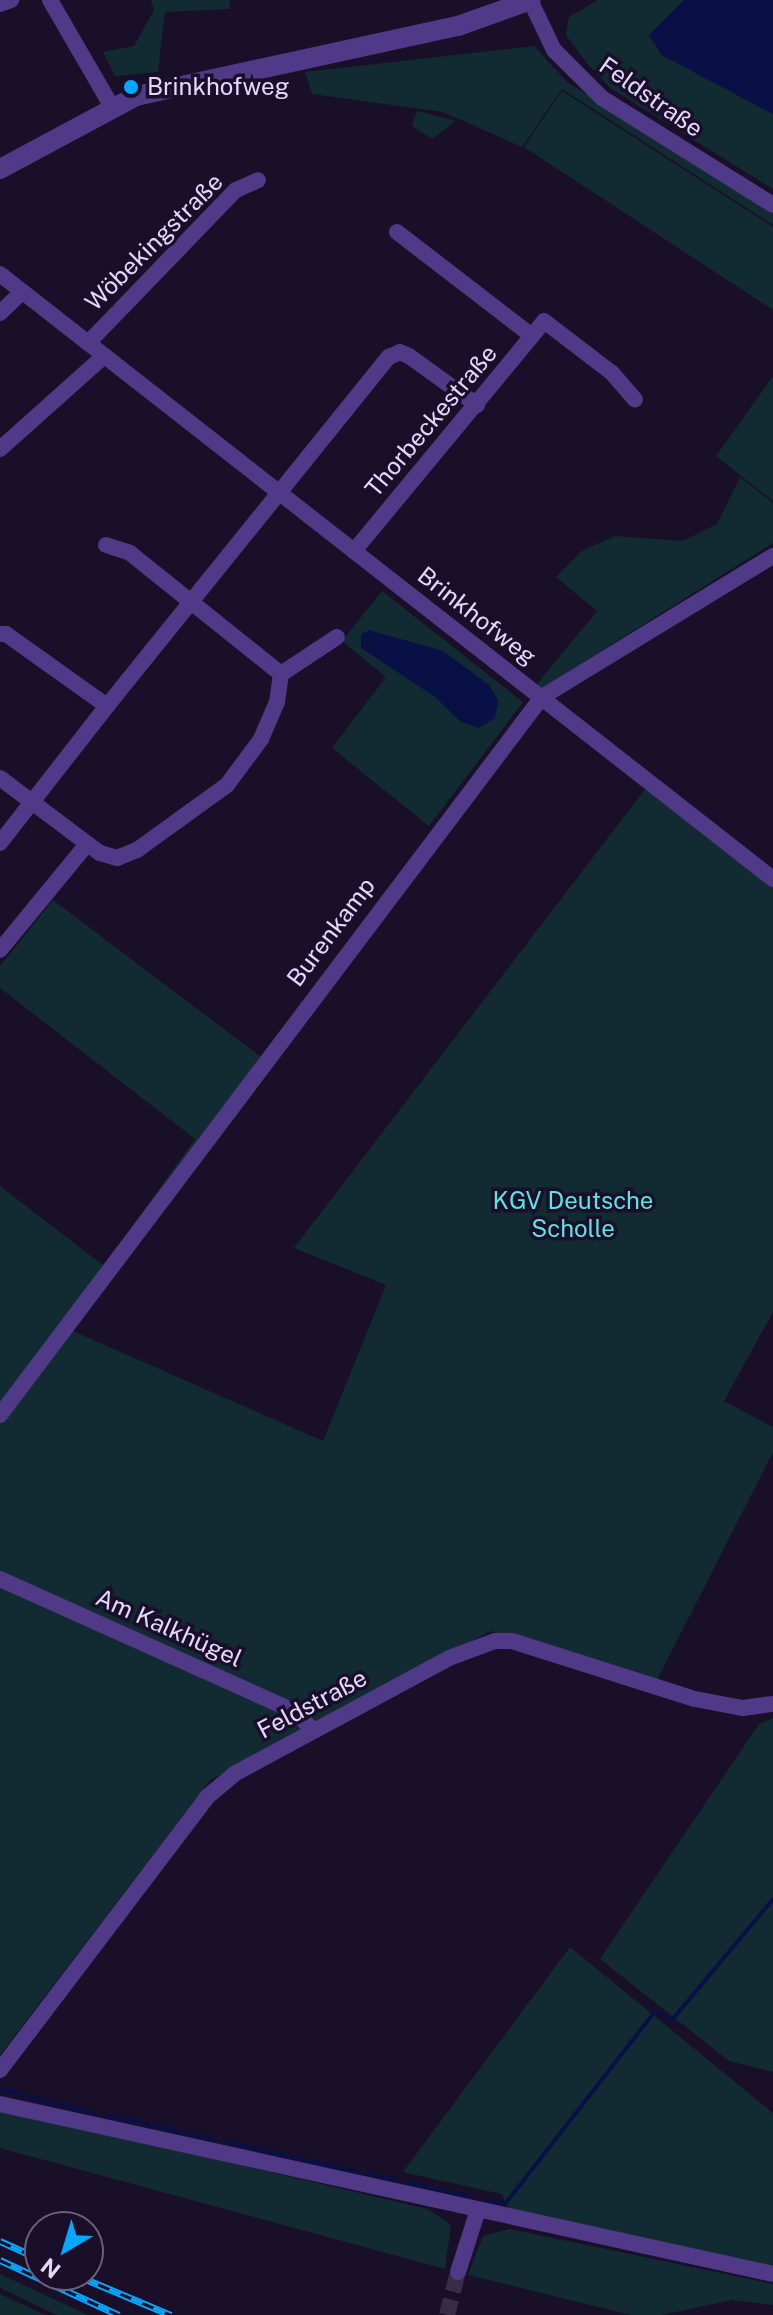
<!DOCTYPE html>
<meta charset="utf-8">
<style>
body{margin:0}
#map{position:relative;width:773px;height:2315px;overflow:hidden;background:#190f28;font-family:"Public Sans",sans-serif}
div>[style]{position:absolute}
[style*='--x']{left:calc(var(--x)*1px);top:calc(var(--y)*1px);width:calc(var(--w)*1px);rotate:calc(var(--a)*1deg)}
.green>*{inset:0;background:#122b32}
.water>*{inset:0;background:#091046}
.stream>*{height:4px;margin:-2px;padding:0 2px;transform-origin:2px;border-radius:2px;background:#091046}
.minor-tunnel>*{height:16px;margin-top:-8px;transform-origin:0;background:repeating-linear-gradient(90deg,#382d48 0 16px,transparent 0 24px)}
.minor>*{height:16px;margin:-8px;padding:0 8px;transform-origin:8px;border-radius:8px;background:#503987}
.tertiary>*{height:20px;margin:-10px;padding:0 10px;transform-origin:10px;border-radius:10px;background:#503987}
.rail>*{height:7px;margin-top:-3.5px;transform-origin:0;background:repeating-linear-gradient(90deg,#190f28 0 12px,#02a7ff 0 24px);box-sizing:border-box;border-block:2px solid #02a7ff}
.dots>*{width:22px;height:22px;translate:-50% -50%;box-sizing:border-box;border:4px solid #190f28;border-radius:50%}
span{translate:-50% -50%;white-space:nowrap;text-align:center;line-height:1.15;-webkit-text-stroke:7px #190f28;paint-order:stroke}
.poi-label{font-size:24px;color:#e5d6ff}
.left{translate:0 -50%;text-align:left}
.street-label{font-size:24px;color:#e5d6ff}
.park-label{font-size:24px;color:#5ee2e2}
.north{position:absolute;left:24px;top:2211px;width:80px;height:80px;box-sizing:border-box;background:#190f28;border:2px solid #6b5f7e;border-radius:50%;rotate:218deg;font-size:22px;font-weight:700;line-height:32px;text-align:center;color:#e5d6ff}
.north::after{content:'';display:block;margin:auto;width:28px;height:36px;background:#02a7ff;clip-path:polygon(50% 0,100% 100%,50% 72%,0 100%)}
</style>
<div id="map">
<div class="green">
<div style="clip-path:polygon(151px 0,229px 0,230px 9px,165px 12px,158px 72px,115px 76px,103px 52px,134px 46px,154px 10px)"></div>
<div style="clip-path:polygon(598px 0,684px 0,649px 35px,662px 55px,773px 114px,773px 189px,610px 88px,586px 62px,566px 35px,569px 17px)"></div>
<div style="clip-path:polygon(534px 46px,567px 82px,773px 212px,773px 225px,562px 89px,522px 147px,443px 112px,312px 94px,305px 72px)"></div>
<div style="clip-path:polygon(562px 91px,773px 227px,773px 310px,524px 147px)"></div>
<div style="clip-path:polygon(417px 111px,456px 121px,432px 139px,412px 126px)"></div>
<div style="clip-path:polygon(773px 376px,773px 501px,716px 456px)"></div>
<div style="clip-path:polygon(740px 477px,773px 503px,773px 543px,542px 688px,537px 684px,597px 611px,556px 577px,582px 551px,615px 536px,683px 541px,717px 524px)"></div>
<div style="clip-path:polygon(382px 591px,523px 702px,429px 826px,332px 748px,386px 677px,342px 641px)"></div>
<div style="clip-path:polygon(646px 788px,773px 888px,773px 1312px,724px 1401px,773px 1427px,773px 1452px,657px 1680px,490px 1631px,293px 1741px,210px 1780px,0 2055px,0 1186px,104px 1266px,195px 1139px,0 988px,0 966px,53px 900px,265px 1060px,66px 1328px,323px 1441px,386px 1285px,294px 1248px)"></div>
<div style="clip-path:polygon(773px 1718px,773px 2072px,729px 2061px,600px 1959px,759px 1724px)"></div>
<div style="clip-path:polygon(570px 1947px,773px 2113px,773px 2269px,509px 2211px,502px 2194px,403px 2172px)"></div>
<div style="clip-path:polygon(0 2109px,428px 2209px,451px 2225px,445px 2269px,0 2148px)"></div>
<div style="clip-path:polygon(510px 2229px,773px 2284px,773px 2305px,732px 2300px,661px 2315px,631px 2315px,468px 2275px,483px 2236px)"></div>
<div style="clip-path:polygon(0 2274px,60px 2302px,88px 2315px,57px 2315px,0 2288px)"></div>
<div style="clip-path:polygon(0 2294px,45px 2315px,0 2315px)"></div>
</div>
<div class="water">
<div style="clip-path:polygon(684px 0,773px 0,773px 114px,662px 55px,649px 35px)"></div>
<div style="clip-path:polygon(369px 630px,443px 651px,489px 685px,498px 700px,495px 718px,479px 728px,461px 722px,435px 697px,361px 648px,361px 635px)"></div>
</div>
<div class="stream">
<div style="--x:2;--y:2090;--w:95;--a:14"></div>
<div style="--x:105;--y:2115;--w:112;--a:12.4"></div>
<div style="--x:226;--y:2142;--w:134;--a:12.9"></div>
<div style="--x:368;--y:2174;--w:31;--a:11"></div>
<div style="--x:409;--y:2183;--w:61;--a:12.2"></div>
<div style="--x:485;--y:2200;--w:20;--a:11"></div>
<div style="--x:505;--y:2204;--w:244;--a:-52.1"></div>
<div style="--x:655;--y:2011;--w:19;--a:28"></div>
<div style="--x:672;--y:2020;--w:158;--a:-50.1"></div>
</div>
<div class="minor-tunnel">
<div style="--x:447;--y:2315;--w:44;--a:-75.7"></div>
</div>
<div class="minor">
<div style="--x:50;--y:0;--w:124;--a:59.9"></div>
<div style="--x:530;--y:0;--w:55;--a:64.4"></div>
<div style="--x:554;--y:50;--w:68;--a:45"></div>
<div style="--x:602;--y:98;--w:202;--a:32"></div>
<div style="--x:0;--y:4;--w:12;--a:-20"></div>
<div style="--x:397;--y:232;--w:170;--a:37.6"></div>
<div style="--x:0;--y:274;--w:982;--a:38.05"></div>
<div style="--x:0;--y:313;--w:30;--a:-44"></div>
<div style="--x:88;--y:343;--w:213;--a:-46"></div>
<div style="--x:236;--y:190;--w:24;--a:-24"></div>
<div style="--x:0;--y:449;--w:140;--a:-41.8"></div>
<div style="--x:106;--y:545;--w:25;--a:18"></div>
<div style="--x:130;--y:553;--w:193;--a:38.7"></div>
<div style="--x:354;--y:551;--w:298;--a:-50.4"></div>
<div style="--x:544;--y:321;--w:86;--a:37.4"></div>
<div style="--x:612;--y:373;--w:35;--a:49"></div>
<div style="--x:0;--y:634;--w:6;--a:0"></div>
<div style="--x:6;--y:634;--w:124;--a:35.5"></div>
<div style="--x:107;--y:706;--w:174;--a:128"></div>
<div style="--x:107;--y:706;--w:449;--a:-51.1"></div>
<div style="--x:389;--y:357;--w:12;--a:-24"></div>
<div style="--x:400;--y:352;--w:10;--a:24"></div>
<div style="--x:409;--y:356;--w:84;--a:35.8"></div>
<div style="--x:0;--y:778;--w:125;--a:36.9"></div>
<div style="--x:100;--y:853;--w:18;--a:16"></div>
<div style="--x:117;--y:858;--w:22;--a:-22"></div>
<div style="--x:137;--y:850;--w:111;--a:-35.8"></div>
<div style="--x:227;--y:785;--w:57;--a:-53.5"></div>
<div style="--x:261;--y:739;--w:40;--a:-66.6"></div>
<div style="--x:277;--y:702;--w:28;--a:-82"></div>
<div style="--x:281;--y:674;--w:67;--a:-33.5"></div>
<div style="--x:0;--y:950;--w:137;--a:-50.6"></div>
<div style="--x:0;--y:1415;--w:900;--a:-52.95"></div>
<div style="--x:542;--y:697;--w:271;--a:-31.4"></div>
<div style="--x:0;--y:1579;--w:327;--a:24.2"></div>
<div style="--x:298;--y:1713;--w:22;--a:51"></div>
<div style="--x:0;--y:2070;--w:343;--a:-52.8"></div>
<div style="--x:207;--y:1797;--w:35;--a:-40"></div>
<div style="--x:234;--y:1774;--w:244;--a:-28.3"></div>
<div style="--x:449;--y:1658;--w:49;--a:-20.3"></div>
<div style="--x:495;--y:1641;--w:17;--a:0"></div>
<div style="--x:512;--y:1641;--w:192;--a:17.6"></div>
<div style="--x:695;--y:1699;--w:49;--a:10.6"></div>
<div style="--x:743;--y:1708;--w:30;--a:-8"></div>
<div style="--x:0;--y:2104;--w:791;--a:12.4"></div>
<div style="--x:458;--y:2272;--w:65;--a:-72.1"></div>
</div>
<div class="tertiary">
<div style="--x:0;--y:169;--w:154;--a:-28.2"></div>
<div style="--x:136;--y:96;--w:330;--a:-12.3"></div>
<div style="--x:458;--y:26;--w:77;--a:-19.6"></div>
</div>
<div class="rail">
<div style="--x:0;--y:2241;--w:44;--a:24.2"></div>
<div style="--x:0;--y:2260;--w:131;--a:24.8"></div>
<div style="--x:76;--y:2275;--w:103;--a:22.8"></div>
</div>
<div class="dots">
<div style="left:131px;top:87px;background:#02a7ff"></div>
</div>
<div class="poi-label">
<span class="left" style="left:147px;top:87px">Brinkhofweg</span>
</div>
<div class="street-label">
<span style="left:651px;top:97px;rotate:35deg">Feldstraße</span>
<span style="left:154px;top:242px;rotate:-45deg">Wöbekingstraße</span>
<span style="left:431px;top:421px;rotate:-50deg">Thorbeckestraße</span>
<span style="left:477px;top:616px;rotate:38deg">Brinkhofweg</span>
<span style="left:331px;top:932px;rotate:-53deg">Burenkamp</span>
<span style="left:169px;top:1628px;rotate:24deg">Am Kalkhügel</span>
<span style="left:312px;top:1704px;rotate:-28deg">Feldstraße</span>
</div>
<div class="park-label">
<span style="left:573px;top:1215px">KGV Deutsche<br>Scholle</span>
</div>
<div class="north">N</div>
</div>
